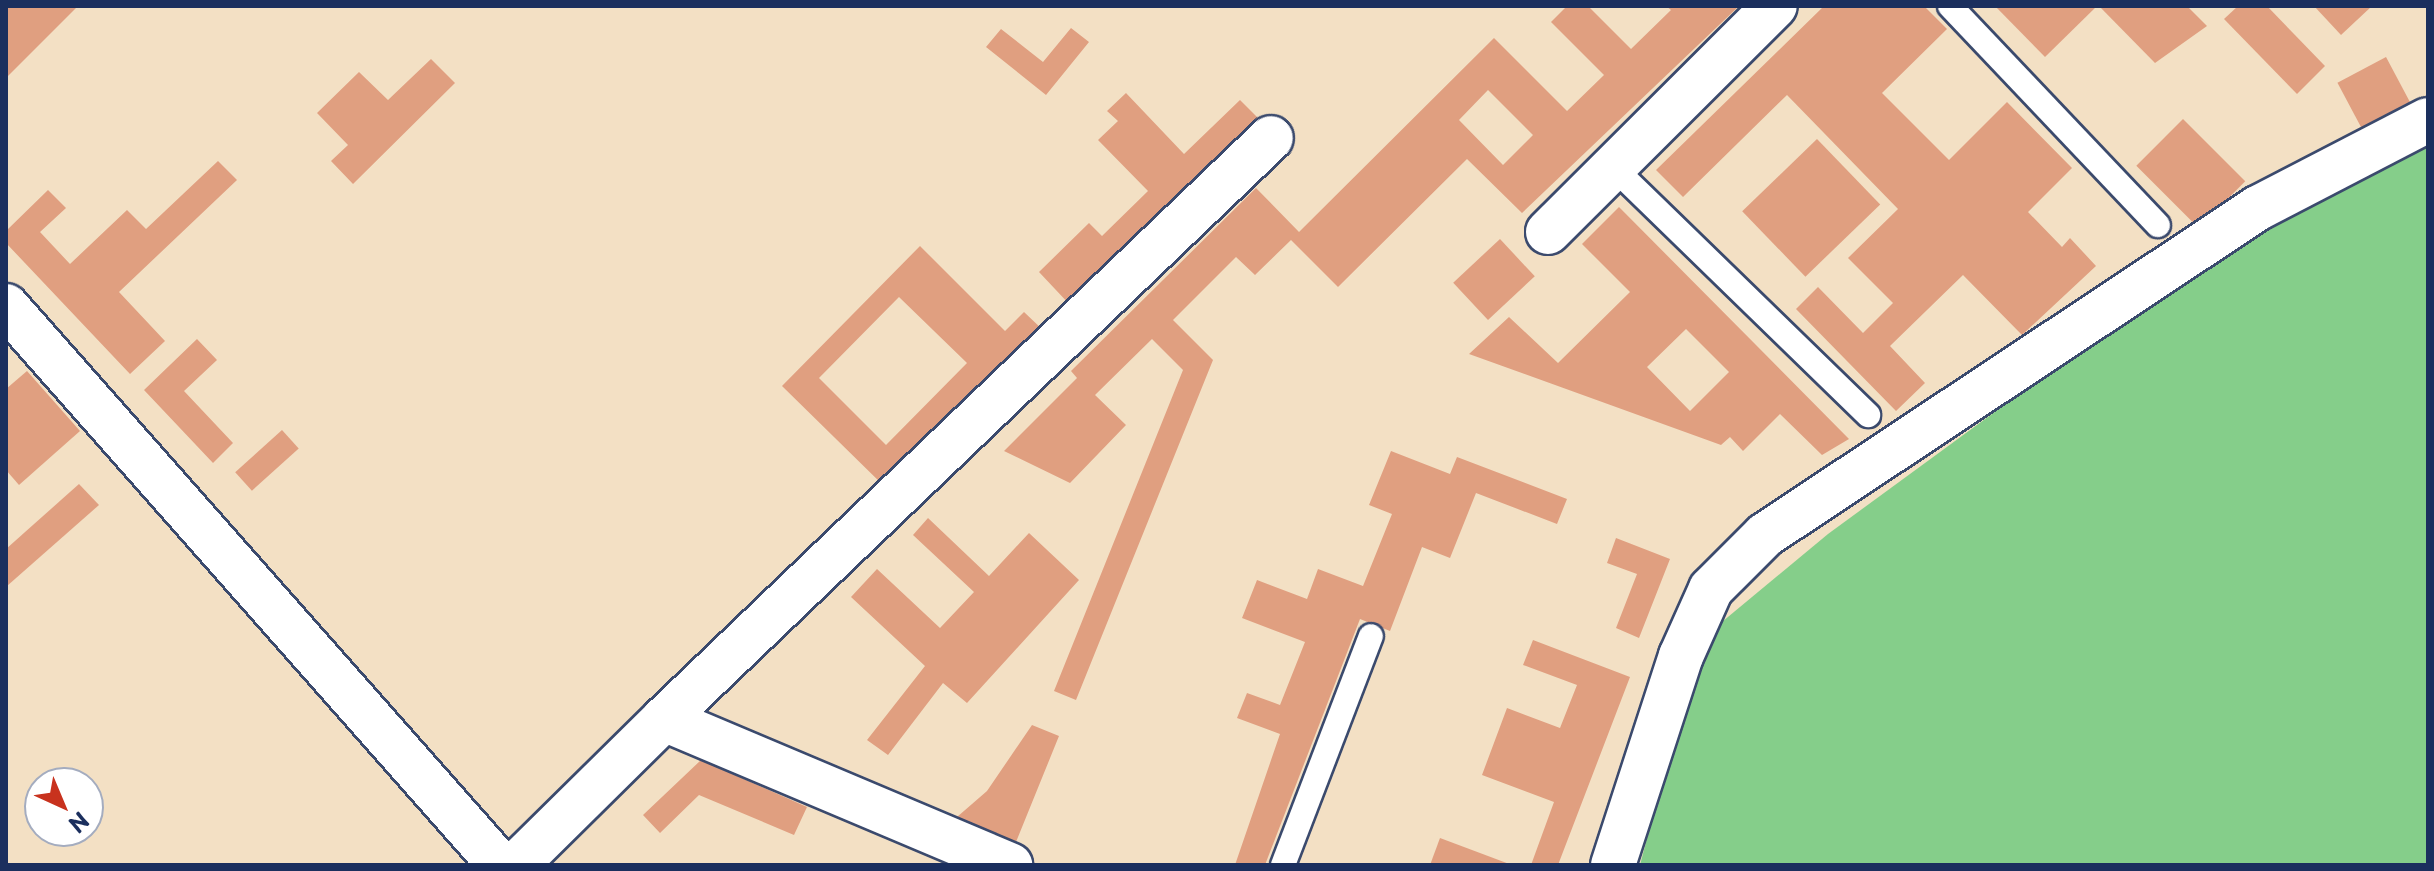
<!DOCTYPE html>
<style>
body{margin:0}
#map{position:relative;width:2434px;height:871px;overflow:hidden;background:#f3e0c4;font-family:"Playpen Sans",sans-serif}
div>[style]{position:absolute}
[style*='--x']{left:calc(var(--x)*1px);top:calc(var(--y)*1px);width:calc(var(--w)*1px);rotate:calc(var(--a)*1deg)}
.green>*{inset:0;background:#85ce8a}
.building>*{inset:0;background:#e09f80;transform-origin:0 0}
.roads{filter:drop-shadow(2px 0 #3b4a6d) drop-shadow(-2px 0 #3b4a6d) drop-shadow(0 2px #3b4a6d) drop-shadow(0 -2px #3b4a6d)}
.lane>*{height:24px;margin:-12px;padding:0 12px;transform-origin:12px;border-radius:12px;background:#fff}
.street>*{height:44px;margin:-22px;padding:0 22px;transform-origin:22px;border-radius:22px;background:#fff}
.secondary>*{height:44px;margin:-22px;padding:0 22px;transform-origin:22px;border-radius:22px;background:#fff}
span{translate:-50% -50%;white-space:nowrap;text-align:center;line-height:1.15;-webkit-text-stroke:6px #fff;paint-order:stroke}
.frame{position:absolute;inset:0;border:8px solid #1b2f5e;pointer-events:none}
.north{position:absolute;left:24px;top:767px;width:80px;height:80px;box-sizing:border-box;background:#fff;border:2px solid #a4acbf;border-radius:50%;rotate:136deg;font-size:22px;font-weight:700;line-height:32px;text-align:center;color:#1b2f5e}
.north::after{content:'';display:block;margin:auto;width:28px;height:36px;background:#c8321e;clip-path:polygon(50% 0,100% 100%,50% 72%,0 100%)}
</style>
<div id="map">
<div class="green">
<div style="clip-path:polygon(2428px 136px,2428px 865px,1640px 865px,1699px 641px,1828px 534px,2257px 220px)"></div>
</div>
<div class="building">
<div style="clip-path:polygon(9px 6px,78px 6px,6px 78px,6px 9px)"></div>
<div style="clip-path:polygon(evenodd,1567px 6px,1588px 6px,1631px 49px,1671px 10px,1666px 6px,1739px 6px,1522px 213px,1467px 159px,1338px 287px,1291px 240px,1255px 275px,1236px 257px,1173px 320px,1213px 360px,1076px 700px,1054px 691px,1183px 370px,1152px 339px,1095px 395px,1126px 425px,1070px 483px,1004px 451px,1077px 378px,1071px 371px,1256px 188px,1299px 232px,1494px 38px,1567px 111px,1604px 75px,1551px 22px,1567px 6px,1488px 90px,1533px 135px,1503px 165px,1459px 120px,1488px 90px)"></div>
<div style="clip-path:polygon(1824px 6px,1924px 6px,1947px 29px,1882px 93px,1949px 160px,2007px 102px,2072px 168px,2028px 212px,2062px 247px,2070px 238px,2096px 266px,2022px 335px,1963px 275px,1890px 346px,1925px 383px,1896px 411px,1796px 309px,1818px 287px,1863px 333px,1893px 303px,1848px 258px,1898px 209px,1787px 95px,1683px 197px,1656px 170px)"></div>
<div style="clip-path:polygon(1995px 6px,2097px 6px,2045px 57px)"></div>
<div style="clip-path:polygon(2099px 6px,2187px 6px,2207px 26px,2155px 63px)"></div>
<div style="clip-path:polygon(2238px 6px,2267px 6px,2325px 66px,2297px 94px,2224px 19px)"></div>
<div style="clip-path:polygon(2314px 6px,2372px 6px,2341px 35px)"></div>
<div style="clip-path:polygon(1071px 28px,1089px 42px,1046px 95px,986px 47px,1001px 29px,1043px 62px)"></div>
<div style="left:2386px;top:57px;width:51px;height:55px;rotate:62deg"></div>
<div style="clip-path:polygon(431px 59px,455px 83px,353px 184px,331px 161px,348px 145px,317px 113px,359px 72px,388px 100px)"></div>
<div style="clip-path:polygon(1126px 93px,1184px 154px,1240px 100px,1262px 122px,1071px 306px,1039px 272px,1089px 223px,1102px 236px,1148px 191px,1098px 140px,1118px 121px,1107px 111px)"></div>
<div style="left:2183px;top:119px;width:88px;height:66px;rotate:45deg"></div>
<div style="left:1817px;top:139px;width:91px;height:104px;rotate:46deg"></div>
<div style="clip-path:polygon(218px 161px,237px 180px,119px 292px,165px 341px,130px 374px,6px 243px,6px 231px,48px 190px,66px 208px,40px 232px,70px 264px,127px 210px,146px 229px)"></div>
<div style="clip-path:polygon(evenodd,1619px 207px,1756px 345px,1849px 439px,1822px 455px,1780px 414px,1743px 451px,1730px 437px,1721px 445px,1469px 354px,1509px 317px,1558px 363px,1630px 292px,1582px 244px,1619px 207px,1686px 329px,1729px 372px,1690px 411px,1647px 367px,1686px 329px)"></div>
<div style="left:1500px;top:239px;width:51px;height:64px;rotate:47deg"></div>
<div style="clip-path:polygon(evenodd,920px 246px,1005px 331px,1024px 312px,1044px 331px,887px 489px,782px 386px,920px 246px,899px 297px,967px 363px,886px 445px,819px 378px,899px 297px)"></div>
<div style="clip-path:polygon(197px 339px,217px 360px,184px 391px,233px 443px,213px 463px,144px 390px)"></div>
<div style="clip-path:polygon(27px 371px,80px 431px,19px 485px,6px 470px,6px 389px)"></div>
<div style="left:282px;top:430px;width:25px;height:63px;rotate:48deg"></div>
<div style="clip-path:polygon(1391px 451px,1450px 474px,1457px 457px,1567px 499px,1557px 524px,1476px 493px,1450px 558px,1422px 547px,1390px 631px,1360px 619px,1265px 865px,1235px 865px,1280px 734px,1237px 718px,1247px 693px,1280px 705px,1305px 642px,1242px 618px,1257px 580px,1307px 599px,1318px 569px,1363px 586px,1392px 514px,1369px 505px)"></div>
<div style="clip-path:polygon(79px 484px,99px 505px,7px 586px,6px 549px)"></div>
<div style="clip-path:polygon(928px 518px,989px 576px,1029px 533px,1079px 580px,967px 703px,943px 683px,888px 755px,867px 740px,925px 666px,851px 597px,877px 569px,940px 628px,974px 592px,913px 535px)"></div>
<div style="clip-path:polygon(1616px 538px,1670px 559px,1639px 638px,1616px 628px,1637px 574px,1607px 563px)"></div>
<div style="clip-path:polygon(1533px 640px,1630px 677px,1558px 865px,1531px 865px,1554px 802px,1482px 775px,1507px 708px,1560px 728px,1577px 685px,1523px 665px)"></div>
<div style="clip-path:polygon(1032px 725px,1059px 736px,1016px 842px,957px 817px,987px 791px)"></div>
<div style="clip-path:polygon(701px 760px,807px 807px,794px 835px,699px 795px,660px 833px,643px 815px)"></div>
<div style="clip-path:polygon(1440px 838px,1512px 865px,1430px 865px)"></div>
</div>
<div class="roads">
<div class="lane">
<div style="--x:1950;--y:6;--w:302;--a:46.5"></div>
<div style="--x:1613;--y:167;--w:356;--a:44.2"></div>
<div style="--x:1283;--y:865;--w:245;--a:-69"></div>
</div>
<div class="street">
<div style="--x:1548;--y:232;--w:320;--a:-44.9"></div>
<div style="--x:664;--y:719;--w:840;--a:-43.75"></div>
<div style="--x:1613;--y:865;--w:220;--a:-72"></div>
<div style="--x:1681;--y:656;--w:73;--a:-65.9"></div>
<div style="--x:1711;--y:589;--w:76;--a:-45"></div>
<div style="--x:1765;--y:535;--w:592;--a:-33.56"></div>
<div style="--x:2258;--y:208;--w:191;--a:-27.4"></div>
</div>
<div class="secondary">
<div style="--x:6;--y:306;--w:746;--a:48.53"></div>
<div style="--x:516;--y:865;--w:208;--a:-44.6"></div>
<div style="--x:664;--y:719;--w:376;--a:22.9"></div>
</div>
</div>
<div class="frame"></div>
<div class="north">N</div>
</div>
